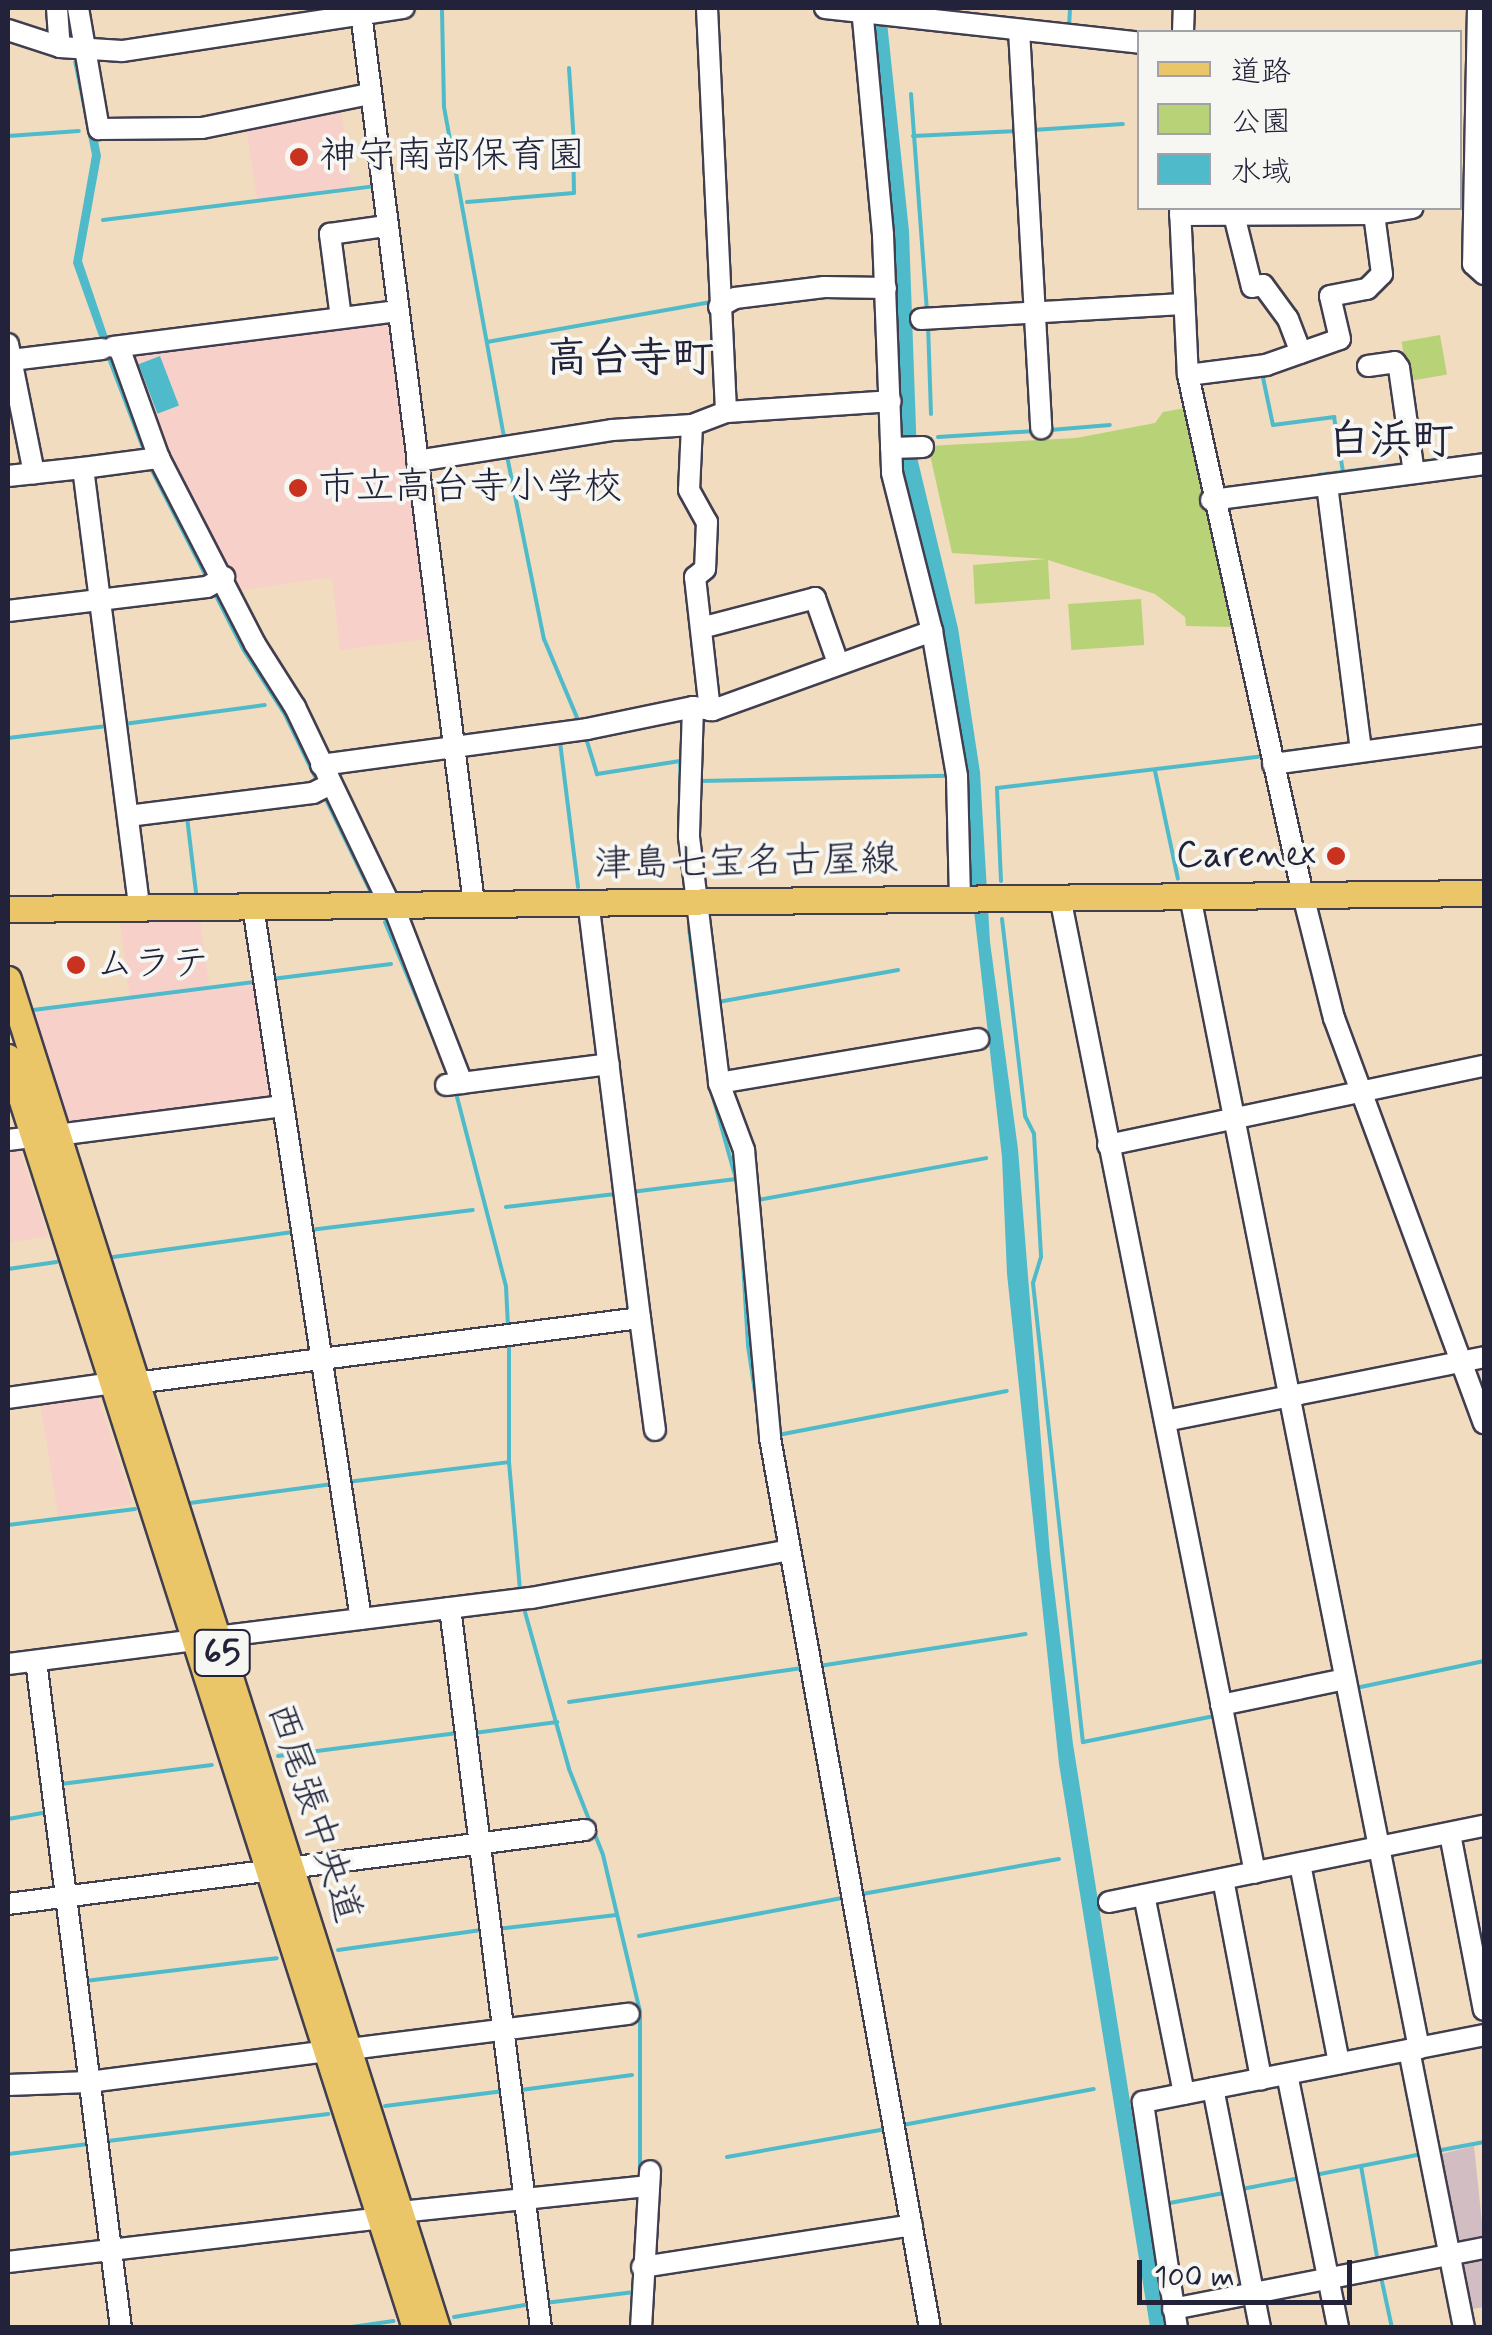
<!DOCTYPE html>
<meta charset="utf-8">
<style>
body{margin:0}
#map{position:relative;width:1492px;height:2335px;overflow:hidden;background:#f1dcbf;font-family:Mynerve,"Klee One",sans-serif}
div>[style]{position:absolute}
[style*='--x']{left:calc(var(--x)*1px);top:calc(var(--y)*1px);width:calc(var(--w)*1px);rotate:calc(var(--a)*1deg)}
.built>*{inset:0;background:#f7d0ca}
.industrial>*{inset:0;background:#d2bec2}
.green>*{inset:0;background:#b8d278;transform-origin:0 0}
.water>*{inset:0;background:#4fbbca;transform-origin:0 0}
.stream>*{height:4px;margin:-2px;padding:0 2px;transform-origin:2px;border-radius:2px;background:#4fbbca}
.roads{filter:drop-shadow(2px 0 #413e4f) drop-shadow(-2px 0 #413e4f) drop-shadow(0 2px #413e4f) drop-shadow(0 -2px #413e4f)}
.minor>*{height:20px;margin:-10px;padding:0 10px;transform-origin:10px;border-radius:10px;background:#fff}
.major>*{height:25px;margin:-12.5px;padding:0 12.5px;transform-origin:12.5px;border-radius:12.5px;background:#ebc669}
.dots>*{width:28px;height:28px;translate:-50% -50%;box-sizing:border-box;border:5px solid #f6f6f2;border-radius:50%}
span{translate:-50% -50%;white-space:nowrap;text-align:center;line-height:1.15;-webkit-text-stroke:8px #f6f6f2;paint-order:stroke}
.shield-label span{padding:2px 8px;background:#f6f6f2;border:2px solid;border-radius:8px;-webkit-text-stroke-width:0}
.shield-label{font-size:35px;color:#22223b;font-weight:700}
.poi-label{font-size:38px;color:#22223b}
.left{translate:0 -50%;text-align:left}
.right{translate:-100% -50%;text-align:right}
.street-label{font-size:38px;color:#22223b}
.quarter-label{font-size:42px;color:#22223b;font-weight:700}
.frame{position:absolute;inset:0;border:10px solid #22223b;pointer-events:none}
.legend{position:absolute;left:1137px;top:30px;width:325px;height:180px;box-sizing:border-box;background:#f6f6f2;border:2px solid #a1a1a9;margin:0;padding:12px 18px;list-style:none;font-size:30px;color:#22223b}
.legend li{display:flex;align-items:center;gap:20px;height:50px}
.legend b{width:50px;border:2px solid #a1a1a9}
.scale{position:absolute;left:1137px;top:2260px;width:215px;height:45px;box-sizing:border-box;border:5px solid #22223b;border-top:0;padding-left:12px;font-size:30px;line-height:35px;white-space:nowrap;color:#22223b;-webkit-text-stroke:8px #f6f6f2;paint-order:stroke}
</style>
<div id="map">
<div class="built">
<div style="clip-path:polygon(341px 105px,351px 188px,257px 199px,246px 127px)"></div>
<div style="clip-path:polygon(379px 318px,395px 330px,435px 638px,340px 650px,332px 577px,236px 591px,167px 463px,130px 350px)"></div>
<div style="clip-path:polygon(200px 920px,210px 990px,260px 983px,276px 1097px,68px 1126px,32px 1012px,130px 999px,120px 922px)"></div>
<div style="clip-path:polygon(8px 1146px,19px 1148px,48px 1236px,8px 1243px)"></div>
<div style="clip-path:polygon(96px 1392px,133px 1504px,58px 1516px,40px 1400px)"></div>
</div>
<div class="industrial">
<div style="clip-path:polygon(1474px 2146px,1484px 2242px,1458px 2247px,1437px 2155px)"></div>
<div style="clip-path:polygon(1484px 2255px,1484px 2307px,1466px 2310px,1457px 2265px)"></div>
</div>
<div class="green">
<div style="left:1440px;top:335px;width:40px;height:39px;rotate:80deg"></div>
<div style="clip-path:polygon(1185px 408px,1232px 627px,1186px 626px,1185px 617px,1155px 594px,1048px 560px,1050px 599px,975px 604px,973px 565px,1046px 559px,952px 553px,928px 446px,1076px 438px,1155px 423px,1163px 412px)"></div>
<div style="left:1141px;top:599px;width:46px;height:73px;rotate:86deg"></div>
</div>
<div class="water">
<div style="clip-path:polygon(870px 8px,887px 22px,909px 231px,917px 457px,958px 628px,980px 772px,990px 942px,1018px 1149px,1050px 1555px,1073px 1744px,1166px 2327px,1150px 2327px,1059px 1764px,1007px 1274px,1002px 1157px,942px 629px,901px 462px,894px 238px)"></div>
<div style="clip-path:polygon(82px 60px,101px 156px,82px 261px,115px 358px,377px 891px,368px 891px,283px 715px,242px 651px,149px 469px,106px 356px,73px 263px,92px 155px,73px 61px)"></div>
<div style="left:160px;top:356px;width:53px;height:23px;rotate:69deg"></div>
</div>
<div class="stream">
<div style="--x:442;--y:11;--w:96;--a:88.8"></div>
<div style="--x:444;--y:107;--w:341;--a:79.7"></div>
<div style="--x:1069;--y:28;--w:20;--a:-87"></div>
<div style="--x:569;--y:68;--w:75;--a:86.2"></div>
<div style="--x:911;--y:94;--w:218;--a:85.8"></div>
<div style="--x:1033;--y:130;--w:90;--a:-3.8"></div>
<div style="--x:8;--y:136;--w:71;--a:-4"></div>
<div style="--x:913;--y:136;--w:104;--a:-2.8"></div>
<div style="--x:467;--y:202;--w:107;--a:-4.8"></div>
<div style="--x:574;--y:193;--w:39;--a:-91"></div>
<div style="--x:103;--y:220;--w:274;--a:-7.1"></div>
<div style="--x:928;--y:324;--w:90;--a:88.1"></div>
<div style="--x:487;--y:342;--w:229;--a:-10.1"></div>
<div style="--x:1262;--y:373;--w:53;--a:78.1"></div>
<div style="--x:1273;--y:425;--w:62;--a:-7.5"></div>
<div style="--x:1334;--y:417;--w:56;--a:80.7"></div>
<div style="--x:1050;--y:430;--w:60;--a:-4.8"></div>
<div style="--x:938;--y:437;--w:97;--a:-3.5"></div>
<div style="--x:507;--y:456;--w:187;--a:78.6"></div>
<div style="--x:544;--y:639;--w:88;--a:67.2"></div>
<div style="--x:1419;--y:462;--w:65;--a:-7"></div>
<div style="--x:1318;--y:475;--w:87;--a:-7.3"></div>
<div style="--x:124;--y:724;--w:142;--a:-7.7"></div>
<div style="--x:8;--y:738;--w:100;--a:-6.9"></div>
<div style="--x:586;--y:738;--w:38;--a:73"></div>
<div style="--x:597;--y:774;--w:84;--a:-8.9"></div>
<div style="--x:680;--y:761;--w:105;--a:88.4"></div>
<div style="--x:560;--y:742;--w:146;--a:82.9"></div>
<div style="--x:1282;--y:752;--w:45;--a:-6.3"></div>
<div style="--x:1155;--y:771;--w:110;--a:78"></div>
<div style="--x:699;--y:781;--w:249;--a:-1.2"></div>
<div style="--x:187;--y:817;--w:76;--a:83.2"></div>
<div style="--x:1001;--y:881;--w:93;--a:-92.5"></div>
<div style="--x:997;--y:788;--w:263;--a:-6.8"></div>
<div style="--x:1002;--y:919;--w:198;--a:83.3"></div>
<div style="--x:1025;--y:1116;--w:20;--a:63"></div>
<div style="--x:1034;--y:1134;--w:123;--a:86.7"></div>
<div style="--x:1041;--y:1257;--w:27;--a:107"></div>
<div style="--x:1033;--y:1283;--w:462;--a:83.8"></div>
<div style="--x:1083;--y:1742;--w:134;--a:-11.2"></div>
<div style="--x:385;--y:922;--w:140;--a:67.3"></div>
<div style="--x:689;--y:928;--w:102;--a:82.7"></div>
<div style="--x:272;--y:979;--w:120;--a:-7.2"></div>
<div style="--x:718;--y:1002;--w:183;--a:-10.1"></div>
<div style="--x:33;--y:1010;--w:225;--a:-7.2"></div>
<div style="--x:456;--y:1093;--w:200;--a:75.5"></div>
<div style="--x:506;--y:1287;--w:40;--a:87.1"></div>
<div style="--x:736;--y:1179;--w:15;--a:82"></div>
<div style="--x:631;--y:1192;--w:106;--a:-7.1"></div>
<div style="--x:736;--y:1179;--w:100;--a:-105.7"></div>
<div style="--x:758;--y:1200;--w:232;--a:-10.4"></div>
<div style="--x:506;--y:1207;--w:110;--a:-6.8"></div>
<div style="--x:740;--y:1214;--w:132;--a:86.5"></div>
<div style="--x:748;--y:1346;--w:197;--a:81.3"></div>
<div style="--x:310;--y:1230;--w:164;--a:-7"></div>
<div style="--x:113;--y:1257;--w:183;--a:-7.9"></div>
<div style="--x:8;--y:1269;--w:49;--a:-8.1"></div>
<div style="--x:509;--y:1341;--w:121;--a:90"></div>
<div style="--x:509;--y:1462;--w:129;--a:85.1"></div>
<div style="--x:778;--y:1435;--w:233;--a:-10.9"></div>
<div style="--x:347;--y:1482;--w:163;--a:-7"></div>
<div style="--x:190;--y:1503;--w:144;--a:-7.6"></div>
<div style="--x:8;--y:1525;--w:128;--a:-7.2"></div>
<div style="--x:523;--y:1605;--w:170;--a:74.3"></div>
<div style="--x:569;--y:1769;--w:92;--a:68.4"></div>
<div style="--x:603;--y:1855;--w:161;--a:76.7"></div>
<div style="--x:640;--y:2012;--w:161;--a:90"></div>
<div style="--x:819;--y:1666;--w:209;--a:-8.8"></div>
<div style="--x:1356;--y:1688;--w:131;--a:-11.9"></div>
<div style="--x:569;--y:1702;--w:234;--a:-8.3"></div>
<div style="--x:1282;--y:1702;--w:61;--a:-11.3"></div>
<div style="--x:474;--y:1733;--w:84;--a:-7.5"></div>
<div style="--x:278;--y:1756;--w:181;--a:-7.3"></div>
<div style="--x:61;--y:1784;--w:152;--a:-7.2"></div>
<div style="--x:823;--y:1791;--w:57;--a:79.9"></div>
<div style="--x:8;--y:1819;--w:35;--a:-10"></div>
<div style="--x:862;--y:1894;--w:200;--a:-10.1"></div>
<div style="--x:497;--y:1929;--w:120;--a:-6.7"></div>
<div style="--x:639;--y:1936;--w:208;--a:-10.6"></div>
<div style="--x:338;--y:1950;--w:145;--a:-7.9"></div>
<div style="--x:85;--y:1981;--w:193;--a:-6.8"></div>
<div style="--x:521;--y:2090;--w:112;--a:-7.7"></div>
<div style="--x:385;--y:2106;--w:120;--a:-7.2"></div>
<div style="--x:903;--y:2125;--w:194;--a:-10.7"></div>
<div style="--x:108;--y:2141;--w:222;--a:-7"></div>
<div style="--x:1436;--y:2151;--w:49;--a:-10.6"></div>
<div style="--x:8;--y:2154;--w:81;--a:-7.1"></div>
<div style="--x:727;--y:2157;--w:160;--a:-10"></div>
<div style="--x:1361;--y:2166;--w:97;--a:80"></div>
<div style="--x:1315;--y:2175;--w:109;--a:-11.1"></div>
<div style="--x:1242;--y:2189;--w:59;--a:-10.7"></div>
<div style="--x:1164;--y:2204;--w:61;--a:-10.4"></div>
<div style="--x:1381;--y:2277;--w:52;--a:77.8"></div>
<div style="--x:545;--y:2303;--w:90;--a:-7"></div>
<div style="--x:454;--y:2317;--w:78;--a:-9.6"></div>
<div style="--x:345;--y:2328;--w:49;--a:-8.1"></div>
</div>
<div class="roads">
<div class="minor">
<div style="--x:57;--y:8;--w:39;--a:86"></div>
<div style="--x:78;--y:8;--w:123;--a:80.2"></div>
<div style="--x:99;--y:129;--w:103;--a:-0.6"></div>
<div style="--x:202;--y:128;--w:170;--a:-11.5"></div>
<div style="--x:707;--y:8;--w:404;--a:87.3"></div>
<div style="--x:825;--y:8;--w:317;--a:6.3"></div>
<div style="--x:862;--y:8;--w:228;--a:84.7"></div>
<div style="--x:883;--y:235;--w:238;--a:87.8"></div>
<div style="--x:892;--y:473;--w:163;--a:75.8"></div>
<div style="--x:932;--y:631;--w:147;--a:80.2"></div>
<div style="--x:957;--y:776;--w:122;--a:88.6"></div>
<div style="--x:1478;--y:8;--w:256;--a:91.1"></div>
<div style="--x:1473;--y:264;--w:15;--a:42"></div>
<div style="--x:361;--y:13;--w:898;--a:82.77"></div>
<div style="--x:8;--y:30;--w:55;--a:18.1"></div>
<div style="--x:60;--y:47;--w:62;--a:3.7"></div>
<div style="--x:122;--y:51;--w:285;--a:-8.7"></div>
<div style="--x:1019;--y:30;--w:399;--a:86.8"></div>
<div style="--x:1183;--y:32;--w:24;--a:-88"></div>
<div style="--x:1180;--y:208;--w:167;--a:87.3"></div>
<div style="--x:1188;--y:375;--w:533;--a:77.53"></div>
<div style="--x:1303;--y:895;--w:127;--a:75.9"></div>
<div style="--x:1334;--y:1018;--w:432;--a:69.7"></div>
<div style="--x:1180;--y:215;--w:194;--a:-0.3"></div>
<div style="--x:1374;--y:214;--w:39;--a:-9"></div>
<div style="--x:1234;--y:215;--w:74;--a:76"></div>
<div style="--x:1252;--y:287;--w:11;--a:-10"></div>
<div style="--x:1263;--y:285;--w:42;--a:53.7"></div>
<div style="--x:1288;--y:319;--w:36;--a:69"></div>
<div style="--x:719;--y:307;--w:18;--a:-29"></div>
<div style="--x:735;--y:298;--w:90;--a:-7"></div>
<div style="--x:824;--y:287;--w:62;--a:0.9"></div>
<div style="--x:341;--y:318;--w:85;--a:-97.5"></div>
<div style="--x:330;--y:234;--w:57;--a:-8.1"></div>
<div style="--x:921;--y:319;--w:262;--a:-3.3"></div>
<div style="--x:8;--y:344;--w:132;--a:78.6"></div>
<div style="--x:113;--y:347;--w:287;--a:-7.2"></div>
<div style="--x:119;--y:347;--w:118;--a:70.2"></div>
<div style="--x:159;--y:458;--w:209;--a:62.7"></div>
<div style="--x:255;--y:644;--w:75;--a:57.6"></div>
<div style="--x:295;--y:707;--w:220;--a:64.4"></div>
<div style="--x:11;--y:360;--w:92;--a:-6.9"></div>
<div style="--x:1368;--y:366;--w:27;--a:-8"></div>
<div style="--x:1395;--y:362;--w:7;--a:56"></div>
<div style="--x:1399;--y:368;--w:106;--a:81.9"></div>
<div style="--x:1188;--y:375;--w:79;--a:-7.3"></div>
<div style="--x:1266;--y:365;--w:78;--a:-19.4"></div>
<div style="--x:1340;--y:339;--w:44;--a:-103.1"></div>
<div style="--x:1330;--y:296;--w:38;--a:-11"></div>
<div style="--x:1367;--y:289;--w:21;--a:-45"></div>
<div style="--x:1382;--y:274;--w:61;--a:-97.6"></div>
<div style="--x:692;--y:425;--w:65;--a:92.6"></div>
<div style="--x:689;--y:490;--w:37;--a:61"></div>
<div style="--x:707;--y:522;--w:47;--a:92.4"></div>
<div style="--x:705;--y:569;--w:13;--a:141"></div>
<div style="--x:695;--y:577;--w:134;--a:83.6"></div>
<div style="--x:891;--y:448;--w:32;--a:-2"></div>
<div style="--x:417;--y:461;--w:197;--a:-9"></div>
<div style="--x:612;--y:430;--w:80;--a:-3.6"></div>
<div style="--x:692;--y:425;--w:36;--a:-21"></div>
<div style="--x:726;--y:412;--w:165;--a:-3.8"></div>
<div style="--x:83;--y:468;--w:77;--a:-7.5"></div>
<div style="--x:8;--y:476;--w:75;--a:-6.1"></div>
<div style="--x:83;--y:468;--w:443;--a:82.7"></div>
<div style="--x:1327;--y:485;--w:268;--a:82.7"></div>
<div style="--x:1211;--y:500;--w:275;--a:-7.5"></div>
<div style="--x:8;--y:611;--w:200;--a:-6.9"></div>
<div style="--x:207;--y:587;--w:20;--a:-30"></div>
<div style="--x:701;--y:628;--w:118;--a:-14.7"></div>
<div style="--x:815;--y:598;--w:69;--a:70.5"></div>
<div style="--x:693;--y:707;--w:130;--a:91.8"></div>
<div style="--x:689;--y:837;--w:248;--a:83"></div>
<div style="--x:719;--y:1083;--w:72;--a:69.5"></div>
<div style="--x:744;--y:1150;--w:289;--a:84.8"></div>
<div style="--x:770;--y:1438;--w:904;--a:79.81"></div>
<div style="--x:1273;--y:764;--w:213;--a:-7.8"></div>
<div style="--x:321;--y:765;--w:268;--a:-7.7"></div>
<div style="--x:587;--y:729;--w:108;--a:-11.7"></div>
<div style="--x:693;--y:707;--w:20;--a:9"></div>
<div style="--x:713;--y:710;--w:233;--a:-19.8"></div>
<div style="--x:128;--y:816;--w:186;--a:-7.1"></div>
<div style="--x:313;--y:793;--w:18;--a:-27"></div>
<div style="--x:1190;--y:896;--w:1175;--a:78.76"></div>
<div style="--x:1060;--y:897;--w:995;--a:78.7"></div>
<div style="--x:393;--y:905;--w:191;--a:68.8"></div>
<div style="--x:253;--y:906;--w:721;--a:81.39"></div>
<div style="--x:719;--y:1083;--w:263;--a:-9.6"></div>
<div style="--x:446;--y:1085;--w:164;--a:-7.3"></div>
<div style="--x:57;--y:1135;--w:228;--a:-7.3"></div>
<div style="--x:8;--y:1140;--w:26;--a:-7"></div>
<div style="--x:1108;--y:1145;--w:384;--a:-11.9"></div>
<div style="--x:640;--y:1318;--w:113;--a:82.4"></div>
<div style="--x:135;--y:1383;--w:509;--a:-7.33"></div>
<div style="--x:640;--y:1318;--w:419;--a:-97.1"></div>
<div style="--x:8;--y:1398;--w:107;--a:-8.1"></div>
<div style="--x:1165;--y:1421;--w:325;--a:-11.3"></div>
<div style="--x:450;--y:1608;--w:726;--a:82.8"></div>
<div style="--x:216;--y:1637;--w:317;--a:-7.1"></div>
<div style="--x:531;--y:1598;--w:263;--a:-10.5"></div>
<div style="--x:36;--y:1661;--w:672;--a:82.74"></div>
<div style="--x:8;--y:1664;--w:190;--a:-7.3"></div>
<div style="--x:1221;--y:1705;--w:127;--a:-11.8"></div>
<div style="--x:1450;--y:1834;--w:179;--a:79.1"></div>
<div style="--x:1300;--y:1864;--w:203;--a:78.9"></div>
<div style="--x:1223;--y:1879;--w:204;--a:79.2"></div>
<div style="--x:1144;--y:1895;--w:203;--a:78.6"></div>
<div style="--x:1109;--y:1902;--w:383;--a:-11.5"></div>
<div style="--x:8;--y:1904;--w:582;--a:-7.31"></div>
<div style="--x:350;--y:2049;--w:281;--a:-7.2"></div>
<div style="--x:1409;--y:2050;--w:283;--a:78.8"></div>
<div style="--x:1287;--y:2074;--w:259;--a:78.6"></div>
<div style="--x:8;--y:2085;--w:81;--a:-2.1"></div>
<div style="--x:89;--y:2082;--w:242;--a:-7.4"></div>
<div style="--x:1213;--y:2088;--w:245;--a:78.9"></div>
<div style="--x:401;--y:2212;--w:249;--a:-6"></div>
<div style="--x:8;--y:2262;--w:375;--a:-6.7"></div>
<div style="--x:642;--y:2267;--w:273;--a:-8.8"></div>
<div style="--x:1173;--y:2309;--w:317;--a:-11.1"></div>
<div style="--x:641;--y:2328;--w:157;--a:-86.7"></div>
<div style="--x:1177;--y:2328;--w:229;--a:-98.6"></div>
<div style="--x:1143;--y:2102;--w:348;--a:-11.1"></div>
</div>
<div class="major">
<div style="--x:8;--y:909;--w:1476;--a:-0.62"></div>
<div style="--x:8;--y:979;--w:1416;--a:72.36"></div>
<div style="--x:8;--y:1057;--w:1335;--a:72.24"></div>
</div>
</div>
<div class="dots">
<div style="left:299px;top:157px;background:#c8321e"></div>
<div style="left:298px;top:488px;background:#c8321e"></div>
<div style="left:1336px;top:856px;background:#c8321e"></div>
<div style="left:76px;top:965px;background:#c8321e"></div>
</div>
<div class="shield-label">
<span style="left:222px;top:1653px">65</span>
</div>
<div class="poi-label">
<span class="left" style="left:319px;top:157px">神守南部保育園</span>
<span class="left" style="left:318px;top:488px">市立高台寺小学校</span>
<span class="right" style="left:1316px;top:856px">Carenex</span>
<span class="left" style="left:96px;top:965px">ムラテ</span>
</div>
<div class="street-label">
<span style="left:746px;top:863px;rotate:-1deg">津島七宝名古屋線</span>
<span style="left:313px;top:1813px;rotate:72deg">西尾張中央道</span>
</div>
<div class="quarter-label">
<span style="left:630px;top:360px">高台寺町</span>
<span style="left:1391px;top:442px">白浜町</span>
</div>
<div class="frame"></div>
<ul class="legend">
<li><b style="height:12px;background:#ebc669"></b>道路</li>
<li><b style="height:28px;background:#b8d278"></b>公園</li>
<li><b style="height:28px;background:#4fbbca"></b>水域</li>
</ul>
<div class="scale">100 m</div>
</div>
